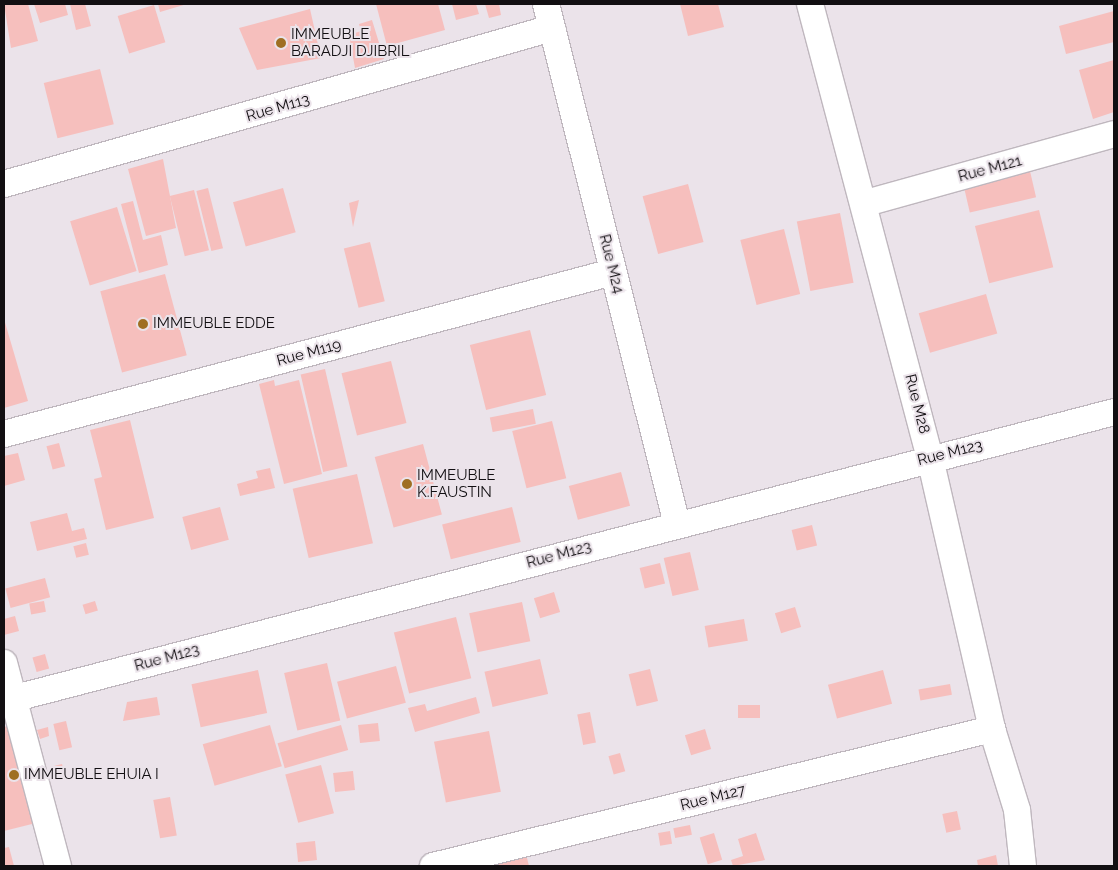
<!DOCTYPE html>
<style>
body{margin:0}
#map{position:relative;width:1118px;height:870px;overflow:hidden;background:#ebe3ea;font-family:Raleway,sans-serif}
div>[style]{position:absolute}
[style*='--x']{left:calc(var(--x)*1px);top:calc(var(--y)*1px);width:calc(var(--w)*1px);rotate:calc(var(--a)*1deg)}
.building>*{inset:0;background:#f6bfbd;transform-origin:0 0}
.roads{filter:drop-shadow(1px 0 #bfb7be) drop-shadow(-1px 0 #bfb7be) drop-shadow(0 1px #bfb7be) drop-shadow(0 -1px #bfb7be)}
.minor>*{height:26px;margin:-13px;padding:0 13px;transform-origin:13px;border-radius:13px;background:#fff}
.dots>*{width:14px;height:14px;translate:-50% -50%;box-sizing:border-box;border:2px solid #ebe3ea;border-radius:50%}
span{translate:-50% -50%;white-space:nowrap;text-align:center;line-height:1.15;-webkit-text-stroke:4px #ebe3ea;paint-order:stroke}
.poi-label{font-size:15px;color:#120f12}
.left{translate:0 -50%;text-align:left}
.street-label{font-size:15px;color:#120f12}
.frame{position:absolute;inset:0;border:5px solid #120f12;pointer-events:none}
</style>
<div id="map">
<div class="building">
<div style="clip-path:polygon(4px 4px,28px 4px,38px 41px,11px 48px)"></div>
<div style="clip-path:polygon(34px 4px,65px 4px,68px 15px,40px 23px)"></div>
<div style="clip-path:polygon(70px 4px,85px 4px,91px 26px,76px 30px)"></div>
<div style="clip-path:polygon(158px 4px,187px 4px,160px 12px)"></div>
<div style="clip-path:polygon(376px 4px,438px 4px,445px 30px,387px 46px)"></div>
<div style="clip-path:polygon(452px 4px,476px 4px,479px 14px,456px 20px)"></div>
<div style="clip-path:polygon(485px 4px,499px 4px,501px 15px,489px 18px)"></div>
<div style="clip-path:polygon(680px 4px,718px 4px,724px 27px,688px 36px)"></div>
<div style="left:154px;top:5px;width:39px;height:38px;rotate:73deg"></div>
<div style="clip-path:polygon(310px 9px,321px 58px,257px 70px,239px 28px)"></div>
<div style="clip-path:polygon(1114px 11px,1114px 42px,1066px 54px,1059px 26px)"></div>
<div style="clip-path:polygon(372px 20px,384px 59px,355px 68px,349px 35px,361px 31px,359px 24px)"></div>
<div style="clip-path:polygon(1114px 60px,1114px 112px,1093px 119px,1079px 70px)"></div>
<div style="left:100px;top:69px;width:57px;height:58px;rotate:76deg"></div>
<div style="clip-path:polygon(163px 159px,176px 228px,146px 236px,128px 169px)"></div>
<div style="left:1030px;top:171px;width:27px;height:68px;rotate:77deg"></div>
<div style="left:688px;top:184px;width:60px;height:47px;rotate:75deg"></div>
<div style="left:208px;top:188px;width:62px;height:12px;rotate:76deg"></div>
<div style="left:283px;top:188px;width:46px;height:52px;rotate:74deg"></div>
<div style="left:194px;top:190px;width:62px;height:25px;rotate:76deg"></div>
<div style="clip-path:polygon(359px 200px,353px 227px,349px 203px)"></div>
<div style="clip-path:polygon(133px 201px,143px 240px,161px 235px,168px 265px,139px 273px,121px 204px)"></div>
<div style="left:117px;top:207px;width:67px;height:49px;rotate:73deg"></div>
<div style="left:1039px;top:210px;width:59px;height:66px;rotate:76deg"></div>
<div style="left:840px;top:213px;width:71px;height:44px;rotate:79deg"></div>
<div style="left:784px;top:229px;width:67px;height:45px;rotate:76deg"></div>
<div style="left:370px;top:242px;width:61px;height:27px;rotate:76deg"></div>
<div style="left:165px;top:274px;width:84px;height:67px;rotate:75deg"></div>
<div style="left:986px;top:294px;width:41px;height:70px;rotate:74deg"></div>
<div style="clip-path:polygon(4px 319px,28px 401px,4px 408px)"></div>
<div style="left:530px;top:330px;width:67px;height:62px;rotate:76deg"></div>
<div style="left:391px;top:361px;width:64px;height:51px;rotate:76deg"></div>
<div style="left:325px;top:369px;width:100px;height:25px;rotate:77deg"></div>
<div style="clip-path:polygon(274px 380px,275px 386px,299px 380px,322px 474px,284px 484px,259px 384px)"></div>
<div style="left:533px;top:409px;width:15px;height:44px;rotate:79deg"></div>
<div style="clip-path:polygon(130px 420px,154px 518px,106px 530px,94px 479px,102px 477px,90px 430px)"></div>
<div style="left:552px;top:421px;width:59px;height:41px;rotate:76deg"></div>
<div style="left:59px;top:443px;width:24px;height:13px;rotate:75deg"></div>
<div style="left:423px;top:444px;width:73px;height:50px;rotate:75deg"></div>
<div style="clip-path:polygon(18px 453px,25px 480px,4px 486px,4px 456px)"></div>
<div style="clip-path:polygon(270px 468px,275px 488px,240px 496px,237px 484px,258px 478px,256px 471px)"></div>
<div style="left:621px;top:472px;width:35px;height:54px;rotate:75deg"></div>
<div style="left:357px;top:474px;width:71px;height:66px;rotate:77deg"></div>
<div style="left:220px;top:507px;width:34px;height:39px;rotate:75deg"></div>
<div style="left:512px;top:507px;width:36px;height:72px;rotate:76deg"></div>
<div style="clip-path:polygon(67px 513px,72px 531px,84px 528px,87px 539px,37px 551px,30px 522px)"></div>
<div style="left:812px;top:525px;width:21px;height:21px;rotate:76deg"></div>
<div style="left:86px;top:543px;width:12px;height:13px;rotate:76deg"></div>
<div style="left:690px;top:552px;width:39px;height:27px;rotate:77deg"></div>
<div style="left:660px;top:563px;width:21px;height:21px;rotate:76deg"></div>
<div style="left:45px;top:578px;width:20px;height:41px;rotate:75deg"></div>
<div style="left:554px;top:592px;width:21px;height:21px;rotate:73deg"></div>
<div style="left:44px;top:601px;width:11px;height:15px;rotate:80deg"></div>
<div style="left:95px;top:601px;width:10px;height:13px;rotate:73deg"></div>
<div style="left:522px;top:602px;width:40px;height:54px;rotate:78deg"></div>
<div style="left:795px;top:607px;width:21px;height:21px;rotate:73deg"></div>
<div style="clip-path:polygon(15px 616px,19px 631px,4px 635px,4px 619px)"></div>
<div style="left:456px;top:617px;width:63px;height:64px;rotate:76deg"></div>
<div style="left:744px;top:619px;width:22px;height:40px;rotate:80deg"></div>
<div style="left:45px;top:654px;width:15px;height:13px;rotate:74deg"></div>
<div style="left:540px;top:659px;width:36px;height:57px;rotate:77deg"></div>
<div style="left:327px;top:663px;width:59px;height:44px;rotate:77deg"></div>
<div style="left:396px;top:666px;width:38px;height:61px;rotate:75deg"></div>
<div style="left:650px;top:669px;width:33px;height:22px;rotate:76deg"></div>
<div style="left:258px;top:670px;width:44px;height:68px;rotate:78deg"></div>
<div style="left:883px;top:670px;width:35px;height:57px;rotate:75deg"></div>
<div style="left:950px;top:684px;width:11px;height:32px;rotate:80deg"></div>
<div style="clip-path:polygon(157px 697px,160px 715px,123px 721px,127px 702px)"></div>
<div style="clip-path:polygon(476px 697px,480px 713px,415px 732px,408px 708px,425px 704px,427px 711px)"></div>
<div style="left:760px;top:705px;width:13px;height:22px;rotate:90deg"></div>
<div style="left:590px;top:712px;width:31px;height:13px;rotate:79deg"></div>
<div style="left:66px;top:721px;width:27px;height:13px;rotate:77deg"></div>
<div style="left:378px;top:723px;width:18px;height:20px;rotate:84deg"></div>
<div style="clip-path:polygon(12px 725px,36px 823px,4px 831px,4px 727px)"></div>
<div style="left:270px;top:725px;width:43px;height:70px;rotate:74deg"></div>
<div style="left:341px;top:725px;width:26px;height:66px;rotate:74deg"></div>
<div style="clip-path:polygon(48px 727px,49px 736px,40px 739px,37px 730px)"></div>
<div style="left:705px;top:729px;width:21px;height:21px;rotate:73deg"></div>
<div style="left:489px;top:731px;width:62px;height:56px;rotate:79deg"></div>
<div style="left:620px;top:753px;width:19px;height:12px;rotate:74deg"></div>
<div style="clip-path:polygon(62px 764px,64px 772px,53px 776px,50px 767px)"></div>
<div style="left:321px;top:765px;width:50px;height:37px;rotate:75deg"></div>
<div style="left:353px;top:771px;width:19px;height:20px;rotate:84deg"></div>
<div style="left:170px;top:797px;width:39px;height:17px;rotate:80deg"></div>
<div style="left:957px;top:811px;width:19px;height:15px;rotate:78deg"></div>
<div style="left:690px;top:825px;width:10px;height:17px;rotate:79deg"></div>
<div style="left:670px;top:831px;width:13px;height:12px;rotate:81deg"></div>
<div style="left:714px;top:833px;width:28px;height:15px;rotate:73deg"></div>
<div style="clip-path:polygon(756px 833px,765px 860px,733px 866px,731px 860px,743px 856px,738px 839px)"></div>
<div style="left:315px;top:841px;width:19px;height:19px;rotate:84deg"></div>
<div style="clip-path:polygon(9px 847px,14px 866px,4px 866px,4px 848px)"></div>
<div style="clip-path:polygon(525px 850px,529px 866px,453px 866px)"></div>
<div style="clip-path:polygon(996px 855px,998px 866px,978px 866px,977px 860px)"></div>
</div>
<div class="roads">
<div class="minor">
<div style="--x:546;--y:4;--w:536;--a:75.86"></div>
<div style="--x:810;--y:4;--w:470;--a:75.2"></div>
<div style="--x:930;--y:458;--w:278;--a:77.1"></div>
<div style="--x:992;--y:729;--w:85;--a:72.8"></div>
<div style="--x:1017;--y:810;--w:56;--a:83.9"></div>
<div style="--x:4;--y:184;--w:570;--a:-15.89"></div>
<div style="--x:866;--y:203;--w:257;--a:-15.5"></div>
<div style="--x:4;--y:434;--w:630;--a:-14.9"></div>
<div style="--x:4;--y:663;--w:210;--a:75.1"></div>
<div style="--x:4;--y:701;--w:1147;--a:-14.59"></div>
<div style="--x:433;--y:866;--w:576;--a:-13.77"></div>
</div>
</div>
<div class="dots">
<div style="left:281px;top:43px;background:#9f6f23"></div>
<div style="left:143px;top:324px;background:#9f6f23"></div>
<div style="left:407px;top:484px;background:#9f6f23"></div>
<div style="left:14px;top:775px;background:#9f6f23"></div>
</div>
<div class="poi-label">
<span class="left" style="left:291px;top:43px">IMMEUBLE<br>BARADJI DJIBRIL</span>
<span class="left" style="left:153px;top:324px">IMMEUBLE EDDE</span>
<span class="left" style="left:417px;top:484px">IMMEUBLE<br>K.FAUSTIN</span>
<span class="left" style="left:24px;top:775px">IMMEUBLE EHUIA I</span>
</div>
<div class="street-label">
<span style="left:278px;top:108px;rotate:-16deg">Rue M113</span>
<span style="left:990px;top:169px;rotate:-15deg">Rue M121</span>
<span style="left:611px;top:264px;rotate:76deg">Rue M24</span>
<span style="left:309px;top:353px;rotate:-15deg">Rue M119</span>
<span style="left:917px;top:404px;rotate:76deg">Rue M28</span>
<span style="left:950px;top:453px;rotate:-14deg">Rue M123</span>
<span style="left:559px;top:555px;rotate:-15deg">Rue M123</span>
<span style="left:167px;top:658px;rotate:-15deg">Rue M123</span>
<span style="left:713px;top:798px;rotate:-14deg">Rue M127</span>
</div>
<div class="frame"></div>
</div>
